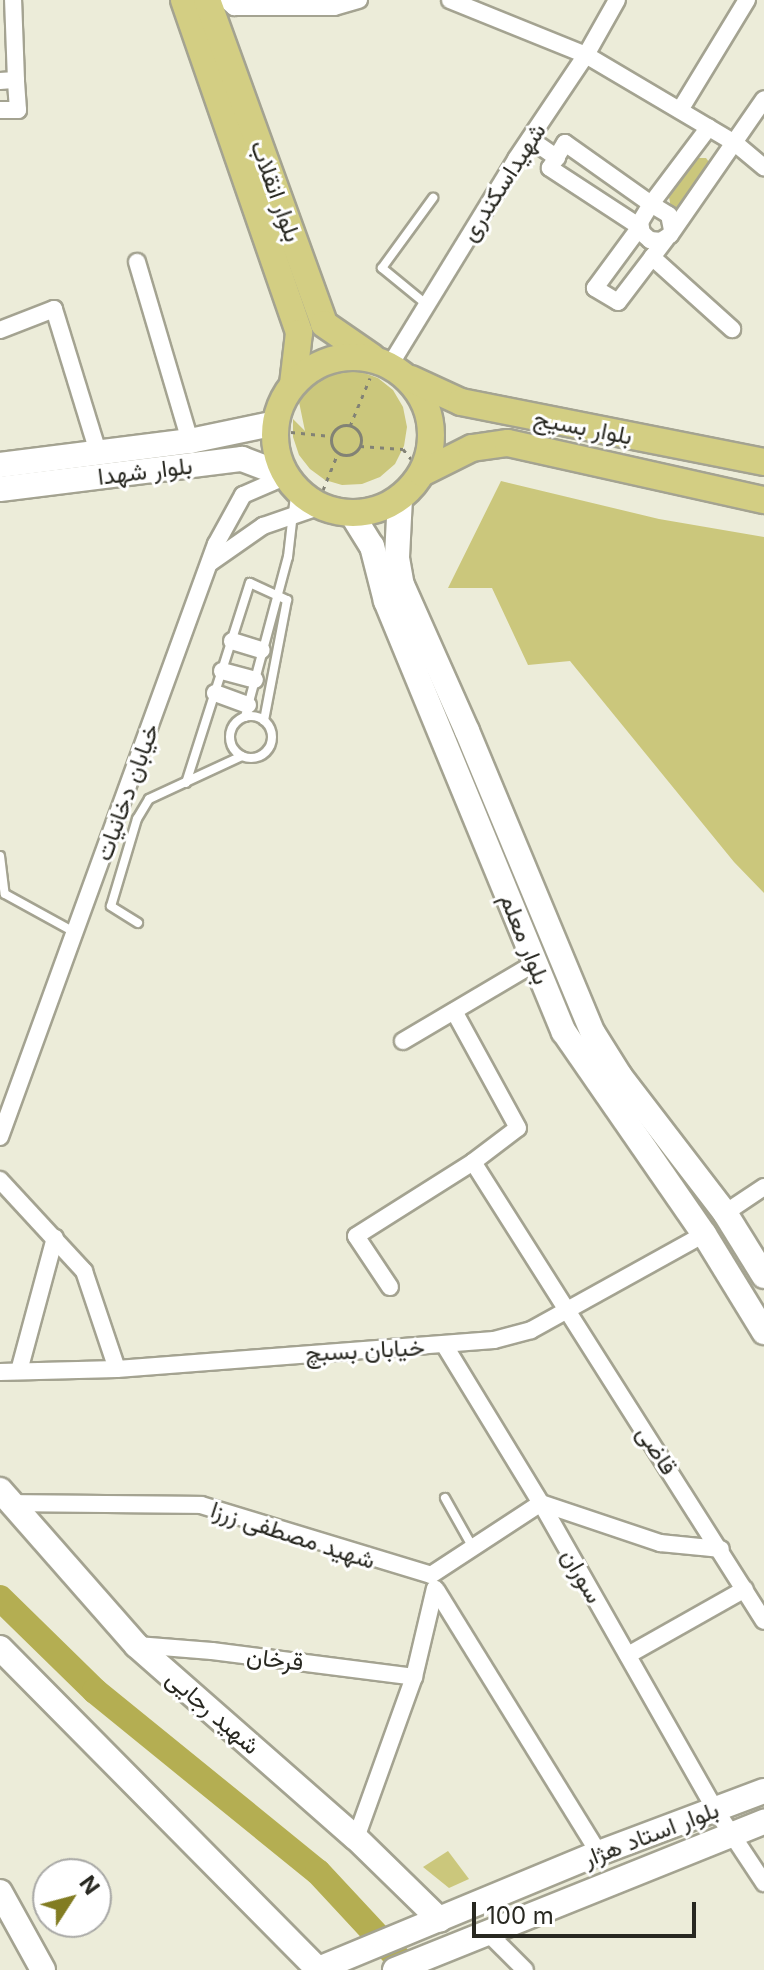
<!DOCTYPE html>
<meta charset="utf-8">
<style>
body{margin:0}
#map{position:relative;width:764px;height:1970px;overflow:hidden;background:#ececd9;font-family:Inter,Vazirmatn,sans-serif}
div>[style]{position:absolute}
[style*='--x']{left:calc(var(--x)*1px);top:calc(var(--y)*1px);width:calc(var(--w)*1px);rotate:calc(var(--a)*1deg)}
.green>*{inset:0;background:#cbc77c}
.river>*{height:26px;margin:-13px;padding:0 13px;transform-origin:13px;border-radius:13px;background:#b4ae52}
.path>*{height:3px;margin-top:-1.5px;transform-origin:0;background:repeating-linear-gradient(90deg,#828275 0 4px,transparent 0 10px)}
.path>.ring{margin:-1.5px;padding:0;box-sizing:content-box;background:none;border:3px solid #828275;border-radius:50%}
.roads{filter:drop-shadow(2px 0 #a4a391) drop-shadow(-2px 0 #a4a391) drop-shadow(0 2px #a4a391) drop-shadow(0 -2px #a4a391)}
.lane>*{height:8px;margin:-4px;padding:0 4px;transform-origin:4px;border-radius:4px;background:#fff}
.lane>.ring{margin:-4px;padding:0;box-sizing:content-box;background:none;border:8px solid #fff;border-radius:50%}
.street>*{height:16px;margin:-8px;padding:0 8px;transform-origin:8px;border-radius:8px;background:#fff}
.secondary>*{height:24px;margin:-12px;padding:0 12px;transform-origin:12px;border-radius:12px;background:#fff}
.primary>*{height:26px;margin:-13px;padding:0 13px;transform-origin:13px;border-radius:13px;background:#d3ce83}
.primary>.ring{margin:-13px;padding:0;box-sizing:content-box;background:none;border:26px solid #d3ce83;border-radius:50%}
span{translate:-50% -50%;white-space:nowrap;text-align:center;line-height:1.15;-webkit-text-stroke:6px #fff;paint-order:stroke}
.street-label{font-size:24px;color:#282821}
.north{position:absolute;left:32px;top:1858px;width:80px;height:80px;box-sizing:border-box;background:#fff;border:2px solid #a9a9a6;border-radius:50%;rotate:54deg;font-size:22px;font-weight:700;line-height:32px;text-align:center;color:#282821}
.north::after{content:'';display:block;margin:auto;width:28px;height:36px;background:#827c22;clip-path:polygon(50% 0,100% 100%,50% 72%,0 100%)}
.scale{position:absolute;left:472px;top:1902px;width:224px;height:36px;box-sizing:border-box;border:4px solid #282821;border-top:0;padding-left:10px;font-size:24px;line-height:28px;white-space:nowrap;color:#282821;-webkit-text-stroke:6px #fff;paint-order:stroke}
</style>
<div id="map">
<div class="green">
<div style="clip-path:polygon(698px 158px,706px 158px,712px 166px,679px 207px,671px 208px,669px 197px)"></div>
<div style="clip-path:polygon(341px 371px,359px 371px,378px 378px,393px 390px,403px 407px,407px 427px,404px 446px,395px 464px,380px 477px,362px 484px,342px 485px,325px 480px,310px 469px,299px 455px,293px 437px,293px 419px,305px 431px,299px 402px,309px 387px,324px 377px)"></div>
<div style="clip-path:polygon(501px 481px,659px 519px,764px 537px,764px 893px,734px 862px,570px 661px,528px 665px,492px 588px,448px 588px)"></div>
<div style="clip-path:polygon(448px 1851px,469px 1879px,449px 1888px,423px 1867px)"></div>
</div>
<div class="river">
<div style="--x:0;--y:1598;--w:133;--a:44.4"></div>
<div style="--x:95;--y:1691;--w:287;--a:39.1"></div>
<div style="--x:318;--y:1872;--w:134;--a:47.1"></div>
</div>
<div class="path">
<div class="ring" style="left:331px;top:425px;width:27px;height:27px"></div>
<div style="--x:350;--y:426;--w:52;--a:-67.4"></div>
<div style="--x:291;--y:432;--w:40;--a:5.7"></div>
<div style="--x:360;--y:446;--w:43;--a:4"></div>
<div style="--x:403;--y:449;--w:13;--a:51"></div>
<div style="--x:323;--y:490;--w:40;--a:-68"></div>
</div>
<div class="roads">
<div class="lane">
<div style="--x:426;--y:304;--w:57;--a:-140.7"></div>
<div style="--x:382;--y:268;--w:87;--a:-53.9"></div>
<div class="ring" style="left:230px;top:716px;width:34px;height:34px"></div>
<div style="--x:245;--y:717;--w:166;--a:-75"></div>
<div style="--x:288;--y:557;--w:70;--a:-83.5"></div>
<div style="--x:186;--y:783;--w:210;--a:-72.3"></div>
<div style="--x:250;--y:583;--w:41;--a:24.7"></div>
<div style="--x:287;--y:600;--w:123;--a:100.8"></div>
<div style="--x:0;--y:856;--w:38;--a:83"></div>
<div style="--x:5;--y:894;--w:81;--a:28.8"></div>
<div style="--x:138;--y:923;--w:32;--a:-148"></div>
<div style="--x:111;--y:906;--w:91;--a:-73.4"></div>
<div style="--x:137;--y:819;--w:23;--a:-59"></div>
<div style="--x:149;--y:799;--w:102;--a:-24.8"></div>
<div style="--x:445;--y:1498;--w:55;--a:60.6"></div>
</div>
<div class="street">
<div style="--x:226;--y:0;--w:11;--a:41"></div>
<div style="--x:234;--y:7;--w:100;--a:0"></div>
<div style="--x:334;--y:7;--w:26;--a:-16"></div>
<div style="--x:450;--y:0;--w:147;--a:22"></div>
<div style="--x:586;--y:55;--w:173;--a:30.6"></div>
<div style="--x:735;--y:143;--w:38;--a:40"></div>
<div style="--x:0;--y:81;--w:16;--a:-4"></div>
<div style="--x:16;--y:80;--w:80;--a:-92.1"></div>
<div style="--x:0;--y:110;--w:18;--a:0"></div>
<div style="--x:18;--y:110;--w:30;--a:-94"></div>
<div style="--x:680;--y:110;--w:129;--a:-58.7"></div>
<div style="--x:530;--y:139;--w:33;--a:35"></div>
<div style="--x:672;--y:230;--w:15;--a:-101"></div>
<div style="--x:669;--y:215;--w:21;--a:-149"></div>
<div style="--x:651;--y:204;--w:21;--a:121"></div>
<div style="--x:640;--y:222;--w:11;--a:80"></div>
<div style="--x:642;--y:233;--w:11;--a:41"></div>
<div style="--x:650;--y:240;--w:11;--a:5"></div>
<div style="--x:661;--y:241;--w:11;--a:-34"></div>
<div style="--x:670;--y:235;--w:165;--a:-55.3"></div>
<div style="--x:666;--y:239;--w:79;--a:127.3"></div>
<div style="--x:618;--y:302;--w:27;--a:-149"></div>
<div style="--x:595;--y:288;--w:76;--a:-53.6"></div>
<div style="--x:640;--y:227;--w:108;--a:-146.8"></div>
<div style="--x:550;--y:168;--w:29;--a:-59"></div>
<div style="--x:565;--y:143;--w:105;--a:35.3"></div>
<div style="--x:651;--y:204;--w:96;--a:-53"></div>
<div style="--x:652;--y:257;--w:108;--a:42"></div>
<div style="--x:137;--y:262;--w:187;--a:73.5"></div>
<div style="--x:0;--y:330;--w:58;--a:-21.3"></div>
<div style="--x:54;--y:309;--w:150;--a:72.9"></div>
<div style="--x:390;--y:365;--w:241;--a:-58.5"></div>
<div style="--x:516;--y:159;--w:125;--a:-56.1"></div>
<div style="--x:586;--y:55;--w:63;--a:-60.6"></div>
<div style="--x:210;--y:563;--w:65;--a:-34.9"></div>
<div style="--x:263;--y:526;--w:61;--a:-19"></div>
<div style="--x:232;--y:641;--w:31;--a:17"></div>
<div style="--x:222;--y:671;--w:34;--a:15"></div>
<div style="--x:215;--y:693;--w:35;--a:20"></div>
<div style="--x:403;--y:1041;--w:153;--a:-30.6"></div>
<div style="--x:0;--y:1137;--w:631;--a:-69.99"></div>
<div style="--x:216;--y:544;--w:56;--a:-61.1"></div>
<div style="--x:243;--y:495;--w:48;--a:-23.4"></div>
<div style="--x:473;--y:1162;--w:543;--a:57.63"></div>
<div style="--x:0;--y:1180;--w:124;--a:47.3"></div>
<div style="--x:84;--y:1271;--w:103;--a:71.4"></div>
<div style="--x:725;--y:1213;--w:47;--a:-33.7"></div>
<div style="--x:390;--y:1287;--w:61;--a:-123.7"></div>
<div style="--x:356;--y:1236;--w:138;--a:-32.3"></div>
<div style="--x:473;--y:1162;--w:56;--a:-37.1"></div>
<div style="--x:518;--y:1128;--w:133;--a:-118.7"></div>
<div style="--x:445;--y:1346;--w:184;--a:58.6"></div>
<div style="--x:541;--y:1503;--w:352;--a:60.4"></div>
<div style="--x:715;--y:1809;--w:89;--a:56.5"></div>
<div style="--x:19;--y:1371;--w:138;--a:-74.9"></div>
<div style="--x:0;--y:1372;--w:117;--a:-1.5"></div>
<div style="--x:117;--y:1369;--w:378;--a:-4.4"></div>
<div style="--x:494;--y:1340;--w:38;--a:-15"></div>
<div style="--x:531;--y:1330;--w:198;--a:-29"></div>
<div style="--x:11;--y:1503;--w:190;--a:0.6"></div>
<div style="--x:201;--y:1505;--w:240;--a:16.9"></div>
<div style="--x:431;--y:1575;--w:131;--a:-33.2"></div>
<div style="--x:541;--y:1503;--w:126;--a:18.6"></div>
<div style="--x:660;--y:1543;--w:61;--a:5.6"></div>
<div style="--x:437;--y:1591;--w:308;--a:58.3"></div>
<div style="--x:137;--y:1645;--w:75;--a:4.6"></div>
<div style="--x:212;--y:1651;--w:204;--a:7.3"></div>
<div style="--x:628;--y:1655;--w:134;--a:-29.4"></div>
<div style="--x:356;--y:1838;--w:171;--a:-70.2"></div>
<div style="--x:414;--y:1677;--w:91;--a:-76.7"></div>
<div style="--x:488;--y:1933;--w:52;--a:45"></div>
</div>
<div class="secondary">
<div style="--x:0;--y:465;--w:192;--a:-7.2"></div>
<div style="--x:190;--y:441;--w:88;--a:-11.8"></div>
<div style="--x:0;--y:489;--w:244;--a:-7.1"></div>
<div style="--x:242;--y:459;--w:48;--a:20.7"></div>
<div style="--x:400;--y:498;--w:60;--a:92.9"></div>
<div style="--x:397;--y:558;--w:27;--a:80"></div>
<div style="--x:402;--y:585;--w:160;--a:66"></div>
<div style="--x:467;--y:731;--w:327;--a:67.4"></div>
<div style="--x:593;--y:1033;--w:51;--a:57.9"></div>
<div style="--x:620;--y:1076;--w:173;--a:52.5"></div>
<div style="--x:725;--y:1213;--w:74;--a:58.2"></div>
<div style="--x:351;--y:513;--w:39;--a:58"></div>
<div style="--x:372;--y:546;--w:57;--a:75.7"></div>
<div style="--x:386;--y:601;--w:466;--a:67.6"></div>
<div style="--x:564;--y:1032;--w:246;--a:55.3"></div>
<div style="--x:704;--y:1234;--w:115;--a:58.5"></div>
<div style="--x:0;--y:1490;--w:206;--a:48.7"></div>
<div style="--x:136;--y:1645;--w:293;--a:41.3"></div>
<div style="--x:356;--y:1838;--w:117;--a:44.3"></div>
<div style="--x:0;--y:1648;--w:452;--a:45.3"></div>
<div style="--x:0;--y:1892;--w:89;--a:61.1"></div>
<div style="--x:316;--y:1970;--w:306;--a:-22.5"></div>
<div style="--x:599;--y:1853;--w:176;--a:-20.6"></div>
<div style="--x:395;--y:1970;--w:398;--a:-21.9"></div>
</div>
<div class="primary">
<div style="--x:184;--y:0;--w:352;--a:70.9"></div>
<div style="--x:299;--y:333;--w:51;--a:96.7"></div>
<div style="--x:207;--y:0;--w:344;--a:70.1"></div>
<div style="--x:324;--y:324;--w:58;--a:34.5"></div>
<div class="ring" style="left:275px;top:357px;width:130px;height:130px"></div>
<div style="--x:411;--y:379;--w:55;--a:24.7"></div>
<div style="--x:461;--y:402;--w:309;--a:11.2"></div>
<div style="--x:422;--y:473;--w:56;--a:-26.6"></div>
<div style="--x:472;--y:448;--w:36;--a:-8"></div>
<div style="--x:508;--y:443;--w:262;--a:12.6"></div>
</div>
</div>
<div class="street-label">
<span style="left:503px;top:182px;rotate:-57deg">شهیداسکندری</span>
<span style="left:276px;top:191px;rotate:70deg">بلوار انقلاب</span>
<span style="left:583px;top:427px;rotate:11deg">بلوار بسیج</span>
<span style="left:145px;top:471px;rotate:-7deg">بلوار شهدا</span>
<span style="left:127px;top:792px;rotate:-70deg">خیابان دخانیات</span>
<span style="left:525px;top:939px;rotate:68deg">بلوار معلم</span>
<span style="left:365px;top:1350px;rotate:-3deg">خیابان بسبچ</span>
<span style="left:657px;top:1450px;rotate:57deg">قاضی</span>
<span style="left:293px;top:1535px;rotate:18deg">شهید مصطفی زرزا</span>
<span style="left:582px;top:1576px;rotate:60deg">سوران</span>
<span style="left:275px;top:1659px;rotate:7deg">قرخان</span>
<span style="left:213px;top:1712px;rotate:41deg">شهید رجایی</span>
<span style="left:651px;top:1834px;rotate:-21deg">بلوار استاد هژار</span>
</div>
<div class="north">N</div>
<div class="scale">100 m</div>
</div>
